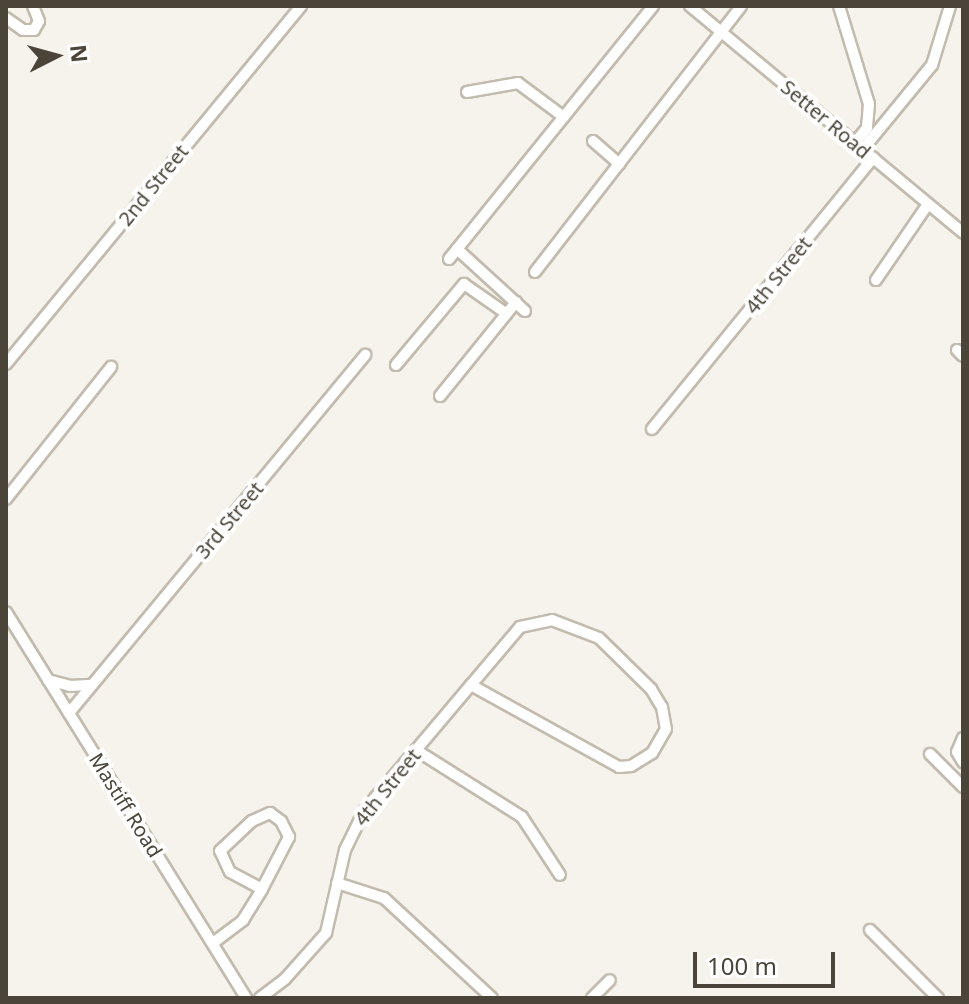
<!DOCTYPE html>
<style>
body{margin:0}
#map{position:relative;width:969px;height:1004px;overflow:hidden;background:#f6f3ec;font-family:"Noto Sans",sans-serif}
div>[style]{position:absolute}
[style*='--x']{left:calc(var(--x)*1px);top:calc(var(--y)*1px);width:calc(var(--w)*1px);rotate:calc(var(--a)*1deg)}
.roads{filter:drop-shadow(2px 0 #c2bbae) drop-shadow(-2px 0 #c2bbae) drop-shadow(0 2px #c2bbae) drop-shadow(0 -2px #c2bbae)}
.minor>*{height:10px;margin:-5px;padding:0 5px;transform-origin:5px;border-radius:5px;background:#fff}
span{translate:-50% -50%;white-space:nowrap;text-align:center;line-height:1.15;-webkit-text-stroke:8px #fff;paint-order:stroke}
.street-label{font-size:20px;color:#4b4439}
.frame{position:absolute;inset:0;border:8px solid #4b4439;pointer-events:none}
.north{position:absolute;left:16px;top:16px;width:80px;height:80px;-webkit-text-stroke:6px #fff;paint-order:stroke;rotate:84deg;font-size:22px;font-weight:700;line-height:32px;text-align:center;color:#4b4439}
.north::after{content:'';display:block;margin:auto;width:28px;height:36px;background:#4b4439;clip-path:polygon(50% 0,100% 100%,50% 72%,0 100%)}
.scale{position:absolute;left:693px;top:952px;width:142px;height:36px;box-sizing:border-box;border:4px solid #4b4439;border-top:0;padding-left:10px;font-size:24px;line-height:28px;white-space:nowrap;color:#4b4439;-webkit-text-stroke:6px #fff;paint-order:stroke}
</style>
<div id="map">
<div class="roads">
<div class="minor">
<div style="--x:690;--y:6;--w:355;--a:39.7"></div>
<div style="--x:839;--y:6;--w:102;--a:73"></div>
<div style="--x:869;--y:104;--w:24;--a:95"></div>
<div style="--x:867;--y:128;--w:19;--a:129"></div>
<div style="--x:6;--y:18;--w:21;--a:35"></div>
<div style="--x:23;--y:30;--w:11;--a:0"></div>
<div style="--x:34;--y:30;--w:10;--a:-61"></div>
<div style="--x:39;--y:21;--w:16;--a:-112"></div>
<div style="--x:467;--y:92;--w:52;--a:-10"></div>
<div style="--x:518;--y:83;--w:57;--a:36.5"></div>
<div style="--x:593;--y:141;--w:35;--a:41"></div>
<div style="--x:863;--y:149;--w:109;--a:-50.6"></div>
<div style="--x:932;--y:65;--w:62;--a:-73"></div>
<div style="--x:457;--y:249;--w:92;--a:42.4"></div>
<div style="--x:449;--y:259;--w:325;--a:-51.1"></div>
<div style="--x:535;--y:272;--w:336;--a:-52.2"></div>
<div style="--x:876;--y:280;--w:92;--a:-55.6"></div>
<div style="--x:957;--y:350;--w:8;--a:45"></div>
<div style="--x:6;--y:364;--w:464;--a:-50.5"></div>
<div style="--x:396;--y:365;--w:106;--a:-50"></div>
<div style="--x:464;--y:284;--w:52;--a:34.9"></div>
<div style="--x:440;--y:396;--w:121;--a:-51"></div>
<div style="--x:652;--y:429;--w:350;--a:-50.8"></div>
<div style="--x:6;--y:499;--w:169;--a:-51.5"></div>
<div style="--x:6;--y:612;--w:455;--a:58.1"></div>
<div style="--x:48;--y:680;--w:23;--a:15"></div>
<div style="--x:70;--y:686;--w:22;--a:-3"></div>
<div style="--x:69;--y:713;--w:465;--a:-50.4"></div>
<div style="--x:963;--y:738;--w:15;--a:113"></div>
<div style="--x:957;--y:752;--w:12;--a:59"></div>
<div style="--x:416;--y:750;--w:125;--a:32.3"></div>
<div style="--x:522;--y:817;--w:69;--a:56.8"></div>
<div style="--x:930;--y:754;--w:47;--a:45"></div>
<div style="--x:337;--y:883;--w:49;--a:17.7"></div>
<div style="--x:384;--y:898;--w:147;--a:42.8"></div>
<div style="--x:870;--y:930;--w:96;--a:45"></div>
<div style="--x:213;--y:943;--w:38;--a:-37"></div>
<div style="--x:243;--y:920;--w:36;--a:-58"></div>
<div style="--x:262;--y:889;--w:36;--a:-152"></div>
<div style="--x:230;--y:872;--w:23;--a:-115"></div>
<div style="--x:220;--y:851;--w:44;--a:-43.2"></div>
<div style="--x:252;--y:821;--w:20;--a:-24"></div>
<div style="--x:270;--y:813;--w:14;--a:36"></div>
<div style="--x:281;--y:821;--w:18;--a:63"></div>
<div style="--x:289;--y:837;--w:59;--a:117.4"></div>
<div style="--x:260;--y:998;--w:31;--a:-37"></div>
<div style="--x:285;--y:979;--w:62;--a:-48.3"></div>
<div style="--x:326;--y:933;--w:85;--a:-77.1"></div>
<div style="--x:345;--y:850;--w:43;--a:-64"></div>
<div style="--x:364;--y:811;--w:80;--a:-49.6"></div>
<div style="--x:416;--y:750;--w:85;--a:-49.8"></div>
<div style="--x:471;--y:685;--w:76;--a:-49.8"></div>
<div style="--x:520;--y:627;--w:33;--a:-12"></div>
<div style="--x:552;--y:620;--w:50;--a:21"></div>
<div style="--x:599;--y:638;--w:73;--a:44.4"></div>
<div style="--x:651;--y:689;--w:21;--a:59"></div>
<div style="--x:662;--y:707;--w:22;--a:80"></div>
<div style="--x:666;--y:729;--w:28;--a:120"></div>
<div style="--x:652;--y:753;--w:25;--a:148"></div>
<div style="--x:631;--y:766;--w:12;--a:175"></div>
<div style="--x:619;--y:767;--w:169;--a:-151"></div>
<div style="--x:592;--y:998;--w:25;--a:-45"></div>
</div>
</div>
<div class="street-label">
<span style="left:826px;top:119px;rotate:40deg">Setter Road</span>
<span style="left:153px;top:185px;rotate:-51deg">2nd Street</span>
<span style="left:778px;top:275px;rotate:-51deg">4th Street</span>
<span style="left:229px;top:520px;rotate:-50deg">3rd Street</span>
<span style="left:387px;top:787px;rotate:-51deg">4th Street</span>
<span style="left:126px;top:805px;rotate:58deg">Mastiff Road</span>
</div>
<div class="frame"></div>
<div class="north">N</div>
<div class="scale">100 m</div>
</div>
